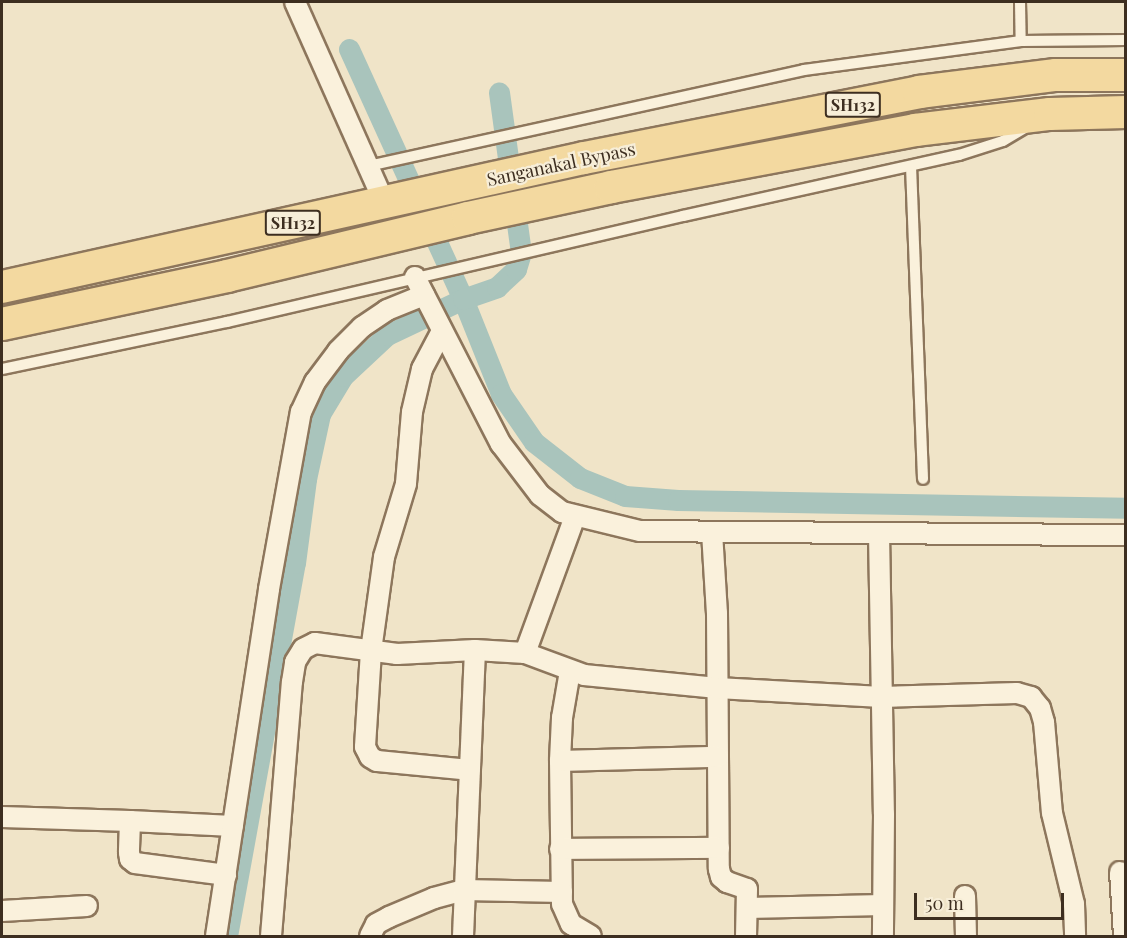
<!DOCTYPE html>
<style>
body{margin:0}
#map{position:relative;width:1127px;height:938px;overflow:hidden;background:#f0e4c8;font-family:"Playfair Display",serif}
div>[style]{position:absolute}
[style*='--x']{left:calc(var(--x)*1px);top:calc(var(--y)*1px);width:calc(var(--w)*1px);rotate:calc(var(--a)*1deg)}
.canal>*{height:21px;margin:-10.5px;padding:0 10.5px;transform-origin:10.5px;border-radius:10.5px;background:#a9c4bc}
.roads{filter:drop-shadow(2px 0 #8d765c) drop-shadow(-2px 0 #8d765c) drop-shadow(0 2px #8d765c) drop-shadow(0 -2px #8d765c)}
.lane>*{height:10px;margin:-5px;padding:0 5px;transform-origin:5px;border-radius:5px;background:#faf1dc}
.street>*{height:20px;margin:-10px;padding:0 10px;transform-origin:10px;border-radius:10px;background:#faf1dc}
.primary>*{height:32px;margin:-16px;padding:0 16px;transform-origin:16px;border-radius:16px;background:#f3d9a0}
span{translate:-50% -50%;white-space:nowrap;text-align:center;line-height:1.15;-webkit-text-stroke:4.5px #f7eed8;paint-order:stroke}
.shield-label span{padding:2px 4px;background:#f7eed8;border:2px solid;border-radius:4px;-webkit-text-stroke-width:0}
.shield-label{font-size:16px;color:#3d2e20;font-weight:700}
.street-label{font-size:18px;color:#3d2e20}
.frame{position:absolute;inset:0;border:3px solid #3d2e20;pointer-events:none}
.scale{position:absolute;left:914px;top:893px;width:150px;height:27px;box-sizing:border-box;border:3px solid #3d2e20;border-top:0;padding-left:8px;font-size:18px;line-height:21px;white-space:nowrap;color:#3d2e20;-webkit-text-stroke:4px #f7eed8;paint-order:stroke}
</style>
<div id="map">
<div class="canal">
<div style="--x:349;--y:49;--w:275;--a:65.5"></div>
<div style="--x:463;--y:299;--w:102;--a:68.2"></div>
<div style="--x:501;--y:394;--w:58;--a:55.5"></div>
<div style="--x:534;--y:442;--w:58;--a:38"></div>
<div style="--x:580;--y:478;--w:48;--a:21.8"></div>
<div style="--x:625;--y:496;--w:53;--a:4.3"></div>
<div style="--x:678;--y:500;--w:448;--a:1"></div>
<div style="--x:227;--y:936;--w:379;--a:-79.7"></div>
<div style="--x:295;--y:563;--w:85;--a:-82.5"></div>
<div style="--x:306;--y:479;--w:66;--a:-77.8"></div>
<div style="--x:320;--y:414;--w:44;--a:-58.8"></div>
<div style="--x:343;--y:376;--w:60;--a:-43"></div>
<div style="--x:387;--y:335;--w:84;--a:-25.3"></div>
<div style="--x:463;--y:299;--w:36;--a:-19"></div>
<div style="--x:497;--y:287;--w:26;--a:-43"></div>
<div style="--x:516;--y:269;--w:17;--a:-73"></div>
<div style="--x:521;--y:253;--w:162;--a:-97.8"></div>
</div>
<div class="roads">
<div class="lane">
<div style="--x:1020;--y:2;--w:39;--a:89"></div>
<div style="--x:368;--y:166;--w:446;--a:-12.4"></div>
<div style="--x:804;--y:70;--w:219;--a:-7.6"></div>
<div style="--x:1021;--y:41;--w:105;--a:-0.5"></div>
<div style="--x:911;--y:166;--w:313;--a:87.8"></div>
<div style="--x:2;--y:369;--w:230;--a:-11.8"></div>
<div style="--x:227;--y:322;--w:468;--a:-13.1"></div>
<div style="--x:683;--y:216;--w:283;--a:-12.5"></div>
<div style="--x:959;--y:155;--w:46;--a:-17.7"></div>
<div style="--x:1003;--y:141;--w:27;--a:-31"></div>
</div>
<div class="street">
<div style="--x:295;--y:2;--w:221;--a:66"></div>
<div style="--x:415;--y:277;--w:188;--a:62.8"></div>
<div style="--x:501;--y:444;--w:64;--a:52.6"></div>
<div style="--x:540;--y:495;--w:28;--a:38"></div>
<div style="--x:562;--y:512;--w:80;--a:13.7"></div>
<div style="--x:640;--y:531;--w:486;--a:0.5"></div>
<div style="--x:442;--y:331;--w:43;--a:117.8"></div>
<div style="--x:422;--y:369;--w:44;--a:103.1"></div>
<div style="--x:412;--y:412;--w:72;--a:94.8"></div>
<div style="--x:406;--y:484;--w:76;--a:106.8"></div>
<div style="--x:384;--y:557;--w:95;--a:97.9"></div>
<div style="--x:371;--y:651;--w:96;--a:93.6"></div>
<div style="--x:365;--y:747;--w:11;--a:63"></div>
<div style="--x:370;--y:757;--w:8;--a:30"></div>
<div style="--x:377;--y:761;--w:93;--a:5.5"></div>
<div style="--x:712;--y:532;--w:81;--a:86.5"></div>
<div style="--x:717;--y:613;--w:256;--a:89.6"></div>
<div style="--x:719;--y:869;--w:8;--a:76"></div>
<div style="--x:721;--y:877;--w:8;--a:40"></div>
<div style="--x:727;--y:882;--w:21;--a:19"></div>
<div style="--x:747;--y:889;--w:47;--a:91.2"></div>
<div style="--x:879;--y:533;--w:281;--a:89"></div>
<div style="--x:884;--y:814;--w:122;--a:90.5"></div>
<div style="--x:525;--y:653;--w:146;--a:-69.9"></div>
<div style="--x:570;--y:671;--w:48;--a:99.7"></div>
<div style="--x:562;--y:718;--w:43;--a:92.7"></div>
<div style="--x:560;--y:761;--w:143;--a:89.2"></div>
<div style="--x:562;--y:904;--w:22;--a:66"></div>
<div style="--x:571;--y:924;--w:23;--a:31"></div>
<div style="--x:560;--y:761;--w:158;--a:-1.5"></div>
<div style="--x:2;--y:817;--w:128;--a:1.8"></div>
<div style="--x:130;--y:821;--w:31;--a:92"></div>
<div style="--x:129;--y:852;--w:7;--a:82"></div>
<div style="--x:130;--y:859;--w:6;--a:39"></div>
<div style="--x:135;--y:863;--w:92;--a:7.5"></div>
<div style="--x:130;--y:821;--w:103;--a:2.8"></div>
<div style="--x:560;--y:849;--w:159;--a:-0.4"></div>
<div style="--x:1120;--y:872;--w:64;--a:86.4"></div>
<div style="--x:965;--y:896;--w:40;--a:88.6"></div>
<div style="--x:747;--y:908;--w:136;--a:-1.3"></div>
<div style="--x:2;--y:911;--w:85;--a:-3.4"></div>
<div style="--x:216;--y:936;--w:351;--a:-81.3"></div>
<div style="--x:269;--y:589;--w:180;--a:-79.8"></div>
<div style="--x:301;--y:412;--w:33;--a:-65"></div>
<div style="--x:315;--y:382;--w:39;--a:-53"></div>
<div style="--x:338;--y:351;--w:34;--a:-45"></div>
<div style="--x:362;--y:327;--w:30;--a:-34"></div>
<div style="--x:387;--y:310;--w:40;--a:-22"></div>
<div style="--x:271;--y:936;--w:255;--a:-85.3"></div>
<div style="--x:292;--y:682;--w:20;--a:-81"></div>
<div style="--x:295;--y:662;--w:15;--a:-58"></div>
<div style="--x:303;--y:649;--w:13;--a:-27"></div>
<div style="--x:315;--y:643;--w:83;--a:7.6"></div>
<div style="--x:397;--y:654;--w:78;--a:-2.9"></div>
<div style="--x:475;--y:650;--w:50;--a:3.4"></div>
<div style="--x:525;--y:653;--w:63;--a:20.4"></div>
<div style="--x:584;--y:675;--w:134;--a:5.6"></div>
<div style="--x:717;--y:688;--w:165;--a:3.1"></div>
<div style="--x:882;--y:697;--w:135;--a:-1.7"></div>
<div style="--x:1017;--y:693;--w:15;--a:16"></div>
<div style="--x:1031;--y:697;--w:14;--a:51"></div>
<div style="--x:1040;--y:708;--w:15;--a:74"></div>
<div style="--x:1044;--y:722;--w:91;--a:85"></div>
<div style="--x:1052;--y:813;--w:94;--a:76.4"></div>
<div style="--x:1074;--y:904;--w:32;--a:88"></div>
<div style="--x:370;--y:936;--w:13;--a:-63"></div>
<div style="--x:376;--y:924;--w:15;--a:-28"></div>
<div style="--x:389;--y:917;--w:49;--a:-22.9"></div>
<div style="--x:434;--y:898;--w:31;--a:-15"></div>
<div style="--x:464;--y:890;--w:98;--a:1.2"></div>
<div style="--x:463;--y:936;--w:286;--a:-87.6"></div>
</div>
<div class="primary">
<div style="--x:2;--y:287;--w:596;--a:-12.5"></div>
<div style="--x:584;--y:158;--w:341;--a:-11.1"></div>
<div style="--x:919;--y:92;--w:138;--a:-7.1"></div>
<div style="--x:1056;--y:75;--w:70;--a:0"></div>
<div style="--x:2;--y:324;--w:230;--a:-12"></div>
<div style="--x:227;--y:276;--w:248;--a:-13.5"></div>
<div style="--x:468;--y:218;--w:146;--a:-12.2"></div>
<div style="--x:611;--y:187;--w:309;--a:-10.6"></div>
<div style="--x:915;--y:130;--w:136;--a:-6.8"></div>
<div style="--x:1050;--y:114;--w:76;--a:-1.5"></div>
</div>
</div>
<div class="shield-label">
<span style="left:853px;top:105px">SH132</span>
<span style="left:293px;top:223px">SH132</span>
</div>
<div class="street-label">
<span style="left:561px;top:164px;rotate:-12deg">Sanganakal Bypass</span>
</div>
<div class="frame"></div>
<div class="scale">50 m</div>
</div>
